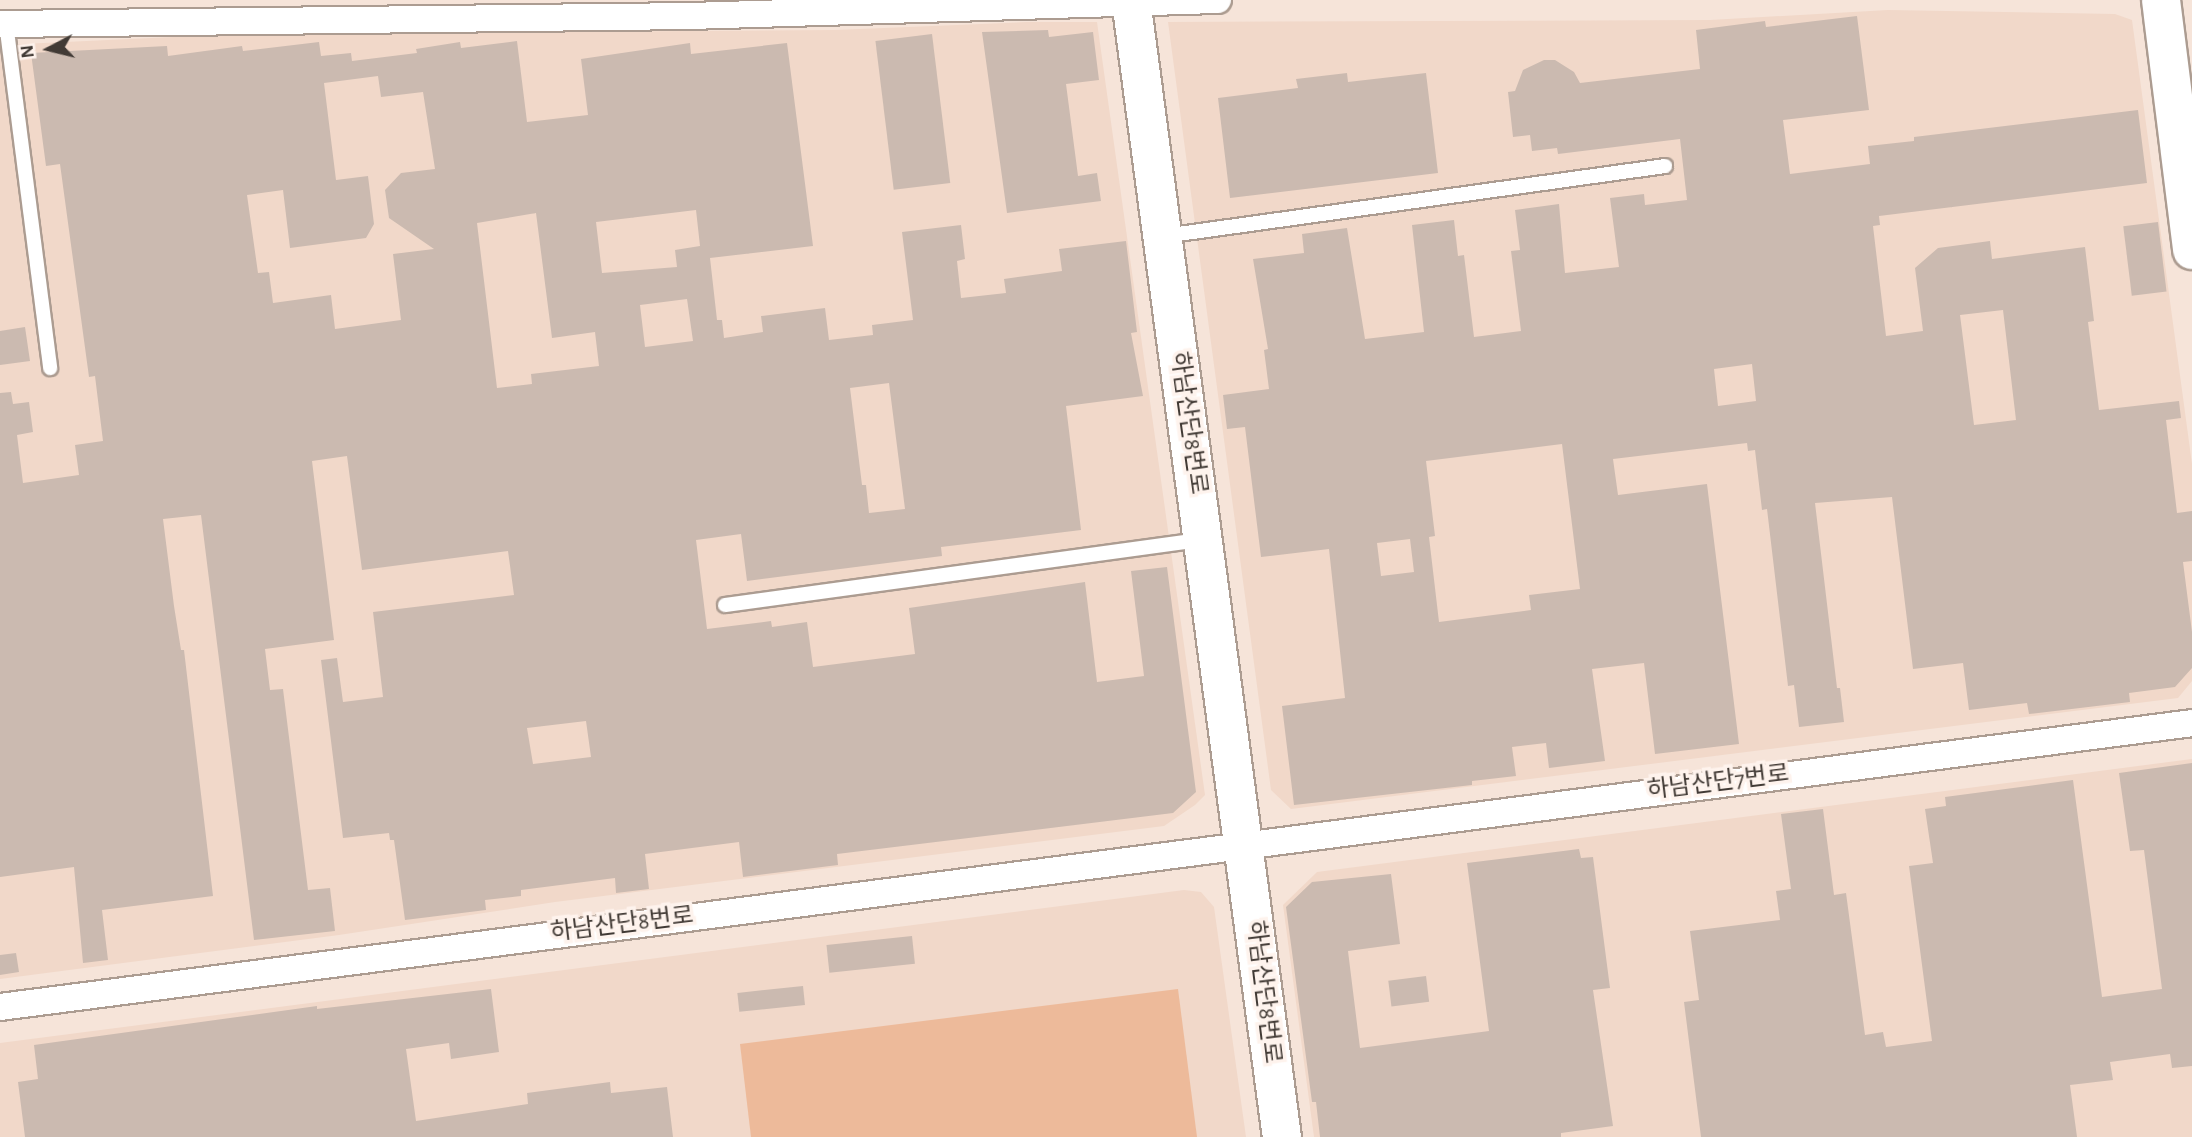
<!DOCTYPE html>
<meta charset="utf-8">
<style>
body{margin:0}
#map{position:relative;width:2192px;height:1137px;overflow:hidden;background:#f6e4d9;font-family:"Alegreya Sans","Noto Sans KR",sans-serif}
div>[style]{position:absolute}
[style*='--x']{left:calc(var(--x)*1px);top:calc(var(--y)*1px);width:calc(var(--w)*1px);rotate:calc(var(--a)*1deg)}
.built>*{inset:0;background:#f1d8c9}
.green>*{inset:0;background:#edba9a}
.building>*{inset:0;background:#cbbab0;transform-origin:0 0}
.roads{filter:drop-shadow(2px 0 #ac9c91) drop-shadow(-2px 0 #ac9c91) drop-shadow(0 2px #ac9c91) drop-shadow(0 -2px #ac9c91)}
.lane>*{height:14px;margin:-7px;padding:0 7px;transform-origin:7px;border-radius:7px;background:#fff}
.street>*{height:26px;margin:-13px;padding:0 13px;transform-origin:13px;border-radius:13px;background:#fff}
.secondary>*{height:38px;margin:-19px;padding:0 19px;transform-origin:19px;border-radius:19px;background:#fff}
span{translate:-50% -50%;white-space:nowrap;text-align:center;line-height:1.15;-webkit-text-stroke:7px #fef3ed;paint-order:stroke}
.street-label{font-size:24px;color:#413a35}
.north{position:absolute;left:14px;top:14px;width:70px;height:70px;-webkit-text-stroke:5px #fef3ed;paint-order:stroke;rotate:263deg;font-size:19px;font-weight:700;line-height:28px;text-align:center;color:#413a35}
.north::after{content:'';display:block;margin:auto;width:24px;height:32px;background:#413a35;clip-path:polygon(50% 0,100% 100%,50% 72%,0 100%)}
</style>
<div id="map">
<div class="built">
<div style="clip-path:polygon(1888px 10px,2115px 14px,2132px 20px,2192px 464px,2192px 681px,2178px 698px,1291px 809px,1271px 790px,1168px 22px,1710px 20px)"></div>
<div style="clip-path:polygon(1027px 22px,1097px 22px,1205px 795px,1195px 805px,1164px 826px,555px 902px,339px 935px,0 979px,0 45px,238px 34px,835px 30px)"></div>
<div style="clip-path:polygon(2192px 759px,2192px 1137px,1314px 1137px,1283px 905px,1317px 872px)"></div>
<div style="clip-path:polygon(1184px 890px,1201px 892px,1214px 907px,1246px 1137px,0 1137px,0 1043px)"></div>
</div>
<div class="green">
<div style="clip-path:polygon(1178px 989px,1197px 1137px,751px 1137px,740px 1044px)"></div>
</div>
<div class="building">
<div style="clip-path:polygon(evenodd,1857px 16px,1869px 110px,1783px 120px,1790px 174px,1870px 164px,1868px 146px,1914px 141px,1914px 137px,2138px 110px,2147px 183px,1879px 216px,1880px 225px,1873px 226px,1886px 336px,1923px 331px,1915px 268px,1938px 248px,1990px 241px,1992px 259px,2085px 247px,2094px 321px,2088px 322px,2099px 410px,2179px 401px,2181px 418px,2166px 420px,2177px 513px,2192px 511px,2192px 561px,2183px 562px,2192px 632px,2192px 668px,2175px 687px,2129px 693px,2130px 702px,2029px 714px,2027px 703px,1969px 710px,1963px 663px,1913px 669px,1892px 497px,1815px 503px,1837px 688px,1840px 688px,1844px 722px,1799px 727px,1794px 685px,1788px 686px,1767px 509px,1762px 510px,1755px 450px,1748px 451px,1747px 443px,1613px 459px,1618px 495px,1707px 484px,1739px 744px,1655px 754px,1644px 663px,1592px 669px,1605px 761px,1549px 768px,1546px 743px,1512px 747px,1516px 776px,1472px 781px,1472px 785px,1294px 805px,1282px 706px,1345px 698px,1329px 549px,1261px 557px,1245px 427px,1227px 429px,1223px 395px,1269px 389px,1264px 350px,1268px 349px,1253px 259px,1304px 253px,1302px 234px,1347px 228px,1365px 339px,1424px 332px,1412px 225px,1454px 220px,1458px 256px,1464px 255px,1474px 337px,1521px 331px,1511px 251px,1520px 250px,1515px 210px,1559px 204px,1565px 273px,1619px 267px,1610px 198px,1644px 194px,1645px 205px,1687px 200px,1680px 139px,1558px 154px,1557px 148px,1532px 151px,1530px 135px,1513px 137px,1508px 92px,1515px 91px,1523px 70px,1544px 60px,1555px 60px,1574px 72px,1580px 83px,1700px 69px,1696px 30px,1765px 21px,1766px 27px,1857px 16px,2003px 310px,2016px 420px,1974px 425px,1960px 315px,2003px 310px,1857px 16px,1752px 364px,1756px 401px,1718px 406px,1714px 369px,1752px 364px,1857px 16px,1562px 444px,1580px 589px,1529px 595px,1531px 610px,1439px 622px,1429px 537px,1435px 536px,1426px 461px,1562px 444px,1857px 16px,1410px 539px,1414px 572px,1381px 576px,1377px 543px,1410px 539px)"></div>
<div style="clip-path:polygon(1048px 30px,1049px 37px,1093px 32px,1099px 80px,1066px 84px,1078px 176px,1097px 173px,1101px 201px,1007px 213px,982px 32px)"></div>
<div style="left:932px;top:34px;width:150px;height:57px;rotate:83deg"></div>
<div style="clip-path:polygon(evenodd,517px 41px,527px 122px,588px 115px,581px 59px,690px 43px,691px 54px,787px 43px,813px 246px,710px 258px,717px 320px,722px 320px,724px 338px,763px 332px,761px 316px,825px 308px,829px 340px,873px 335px,872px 325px,913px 320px,902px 232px,961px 225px,965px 259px,957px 261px,961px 298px,1006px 293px,1004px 279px,1062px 271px,1059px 249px,1126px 241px,1137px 332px,1131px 333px,1143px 396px,1066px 406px,1081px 530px,941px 547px,942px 556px,747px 581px,741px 534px,696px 540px,707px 629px,771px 621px,772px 627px,807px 622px,813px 667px,915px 654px,909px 608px,1085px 582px,1097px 682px,1144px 676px,1131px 571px,1167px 567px,1196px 792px,1173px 813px,837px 854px,838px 865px,743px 877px,739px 842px,645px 854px,649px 889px,616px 893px,615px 878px,521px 890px,521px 896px,485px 900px,486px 910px,405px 920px,394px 840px,390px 840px,389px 833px,343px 838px,321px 660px,337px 658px,343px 702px,383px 697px,373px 612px,514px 595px,508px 551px,362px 570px,347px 456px,312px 461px,334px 640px,265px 649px,270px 690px,283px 689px,308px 890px,330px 888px,335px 931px,254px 940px,201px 515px,163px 519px,174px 606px,181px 650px,184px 650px,213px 896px,102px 910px,108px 960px,83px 963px,74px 867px,0 877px,0 393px,11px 392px,13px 404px,29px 402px,33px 432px,17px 435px,23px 483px,79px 475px,75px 445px,103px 441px,95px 376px,89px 377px,60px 164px,46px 166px,31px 53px,167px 46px,168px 56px,242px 46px,243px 51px,319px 42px,321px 56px,351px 53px,352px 61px,417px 53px,416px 49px,460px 42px,461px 48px,517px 41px,378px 76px,381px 97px,423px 92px,435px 169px,401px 173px,385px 190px,389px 218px,434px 249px,393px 254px,401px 320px,335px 329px,331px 295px,273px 303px,269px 272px,258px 273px,247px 195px,283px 190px,290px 248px,366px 238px,374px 224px,368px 176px,336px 180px,324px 83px,378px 76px,517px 41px,696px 210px,700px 246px,675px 250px,677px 267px,602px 273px,596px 222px,696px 210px,517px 41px,536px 213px,552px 338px,595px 332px,599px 366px,531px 374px,532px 384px,497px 388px,477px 223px,536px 213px,517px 41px,687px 299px,693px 341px,645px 347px,640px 305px,687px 299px,517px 41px,889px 383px,905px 509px,869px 513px,866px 485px,862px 485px,850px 388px,889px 383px,517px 41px,586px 721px,591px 757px,533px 764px,527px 728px,586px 721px)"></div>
<div style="clip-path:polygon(1347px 73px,1348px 82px,1426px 73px,1438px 173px,1230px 198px,1218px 98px,1298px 88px,1296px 79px)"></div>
<div style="left:2158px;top:222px;width:70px;height:35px;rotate:83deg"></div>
<div style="clip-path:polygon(25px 327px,30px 361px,0 365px,0 331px)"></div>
<div style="clip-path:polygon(2192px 763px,2192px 1066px,2172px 1068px,2170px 1054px,2110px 1062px,2113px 1080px,2070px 1085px,2077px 1137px,1701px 1137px,1684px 1002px,1699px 1000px,1690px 931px,1780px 920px,1776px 891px,1791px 889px,1781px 814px,1823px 809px,1834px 895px,1846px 893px,1865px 1035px,1883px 1032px,1886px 1047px,1932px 1041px,1909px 866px,1933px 863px,1925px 809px,1946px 806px,1945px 797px,2073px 780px,2102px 997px,2162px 989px,2144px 850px,2130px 851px,2119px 773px)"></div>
<div style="clip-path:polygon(1579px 849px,1581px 858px,1593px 857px,1610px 988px,1593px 990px,1613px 1126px,1561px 1133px,1561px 1137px,1320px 1137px,1316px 1102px,1312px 1102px,1286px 907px,1312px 882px,1391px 874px,1400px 944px,1348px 951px,1360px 1048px,1489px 1031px,1467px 863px)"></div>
<div style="left:912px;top:936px;width:28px;height:86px;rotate:84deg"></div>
<div style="clip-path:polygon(16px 953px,19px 972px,0 975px,0 955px)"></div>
<div style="left:1426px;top:976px;width:26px;height:38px;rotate:83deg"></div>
<div style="left:803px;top:986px;width:19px;height:66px;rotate:84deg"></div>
<div style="clip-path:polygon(491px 989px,499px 1052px,451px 1059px,449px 1043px,406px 1049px,416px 1121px,528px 1104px,527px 1093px,610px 1082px,611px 1093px,667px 1087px,673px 1137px,25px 1137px,18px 1082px,38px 1079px,34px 1045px,317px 1006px,317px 1009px)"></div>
</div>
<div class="roads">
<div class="lane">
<div style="--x:6;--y:23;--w:348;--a:82.7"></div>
<div style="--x:1164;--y:236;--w:506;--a:-7.95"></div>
<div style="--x:725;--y:605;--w:481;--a:-7.8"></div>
</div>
<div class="street">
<div style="--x:0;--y:24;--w:690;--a:-0.66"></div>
<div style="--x:690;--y:16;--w:528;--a:-1.74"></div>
<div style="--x:0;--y:1007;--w:2210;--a:-7.38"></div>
</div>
<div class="secondary">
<div style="--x:1131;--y:0;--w:1147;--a:82.44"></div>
<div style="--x:2161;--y:0;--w:252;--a:82.9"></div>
</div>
</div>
<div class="street-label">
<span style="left:1188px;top:423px;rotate:82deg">하남산단8번로</span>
<span style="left:1718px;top:783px;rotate:-7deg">하남산단7번로</span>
<span style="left:622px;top:925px;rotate:-7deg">하남산단8번로</span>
<span style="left:1263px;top:992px;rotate:83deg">하남산단8번로</span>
</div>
<div class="north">N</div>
</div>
